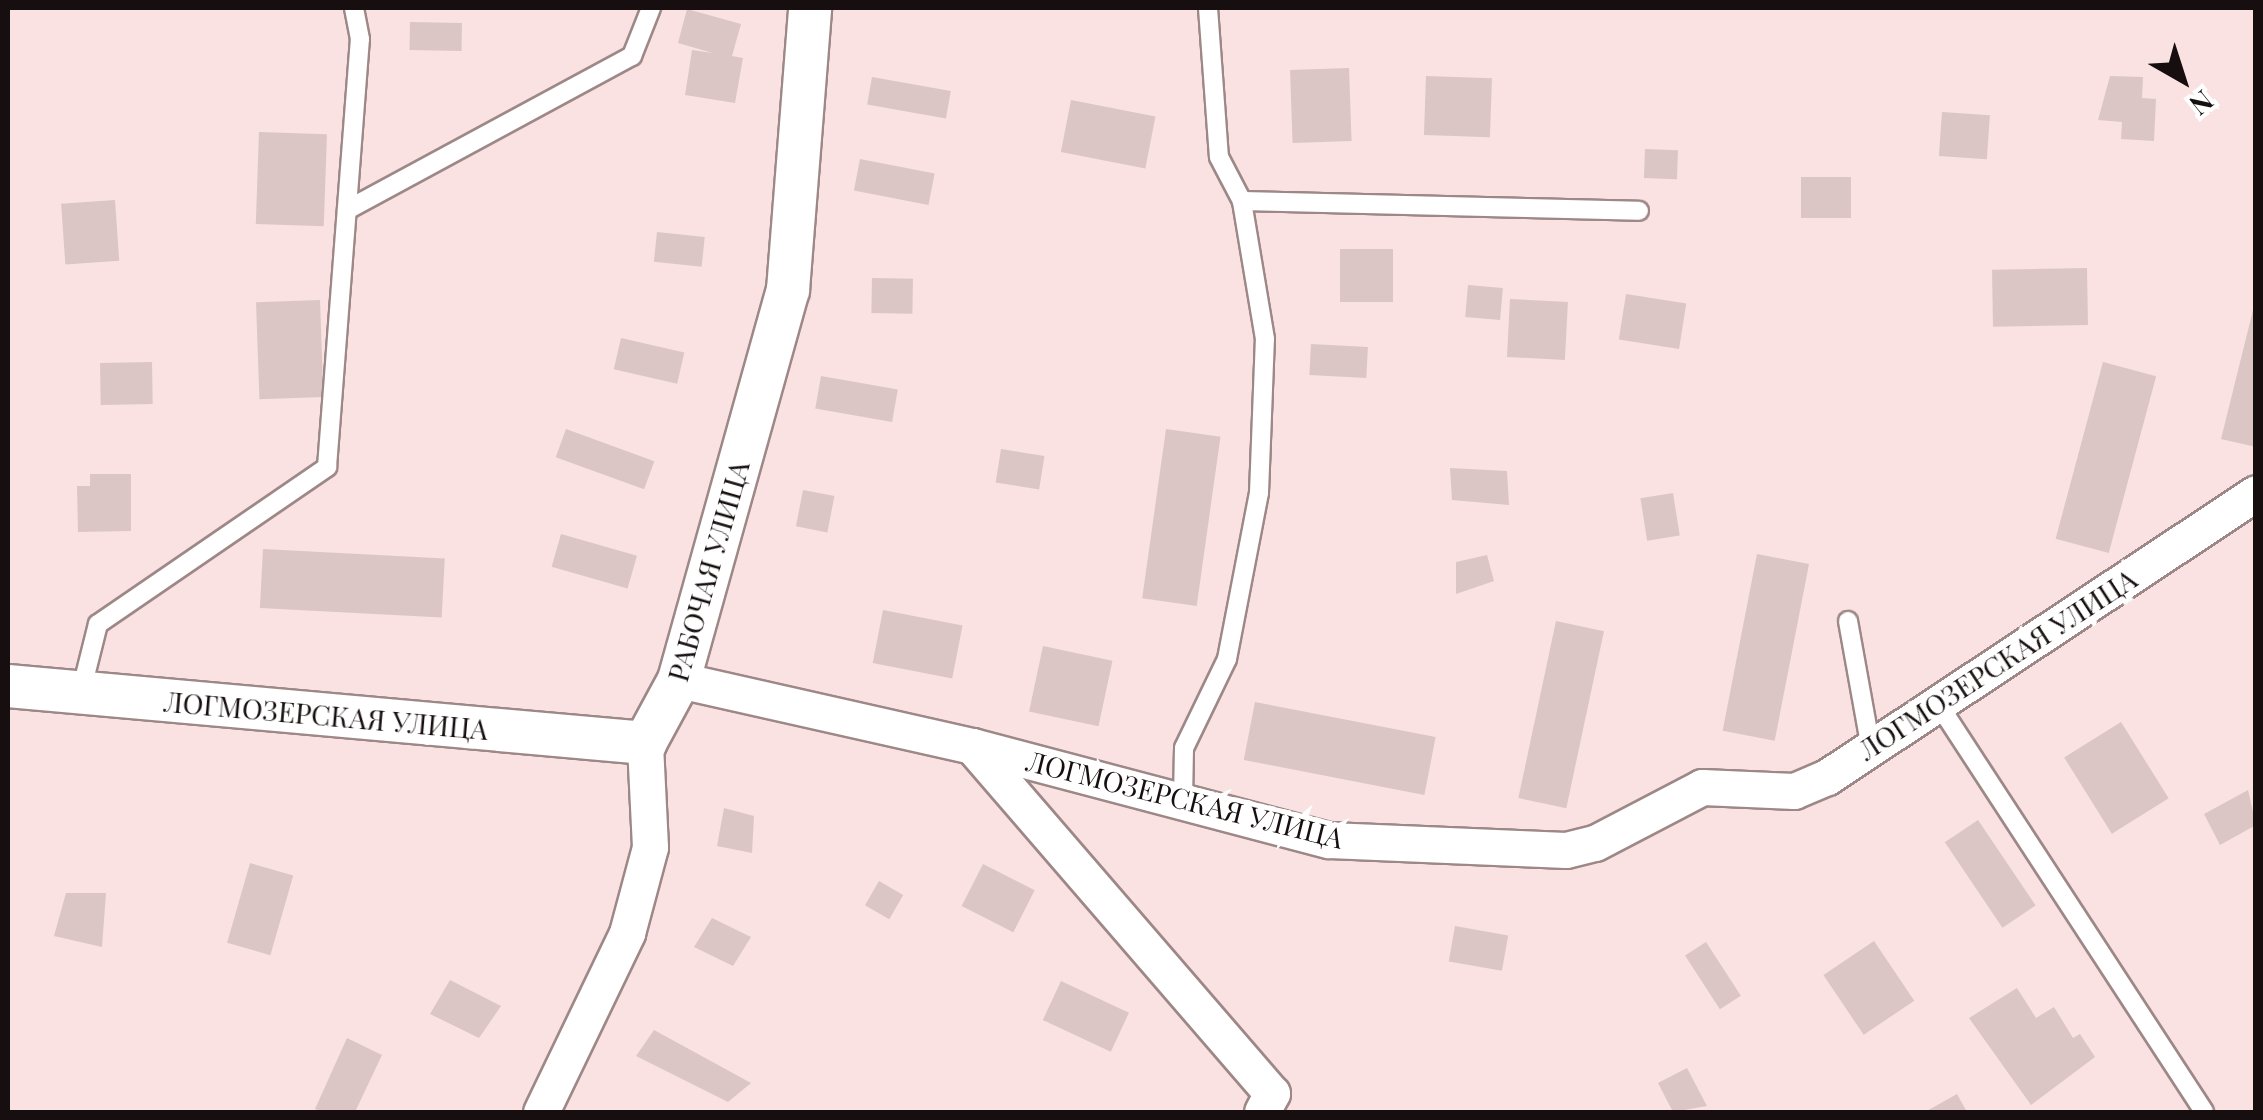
<!DOCTYPE html>
<meta charset="utf-8">
<style>
body{margin:0}
#map{position:relative;width:2263px;height:1120px;overflow:hidden;background:#f9e2e1;font-family:"Playfair Display",serif}
div>[style]{position:absolute}
[style*='--x']{left:calc(var(--x)*1px);top:calc(var(--y)*1px);width:calc(var(--w)*1px);rotate:calc(var(--a)*1deg)}
.building>*{inset:0;background:#dcc6c5;transform-origin:0 0}
.roads{filter:drop-shadow(2px 0 #9d8887) drop-shadow(-2px 0 #9d8887) drop-shadow(0 2px #9d8887) drop-shadow(0 -2px #9d8887)}
.service>*{height:18px;margin:-9px;padding:0 9px;transform-origin:9px;border-radius:9px;background:#fff}
.minor>*{height:35px;margin:-17.5px;padding:0 17.5px;transform-origin:17.5px;border-radius:17.5px;background:#fff}
.tertiary>*{height:42px;margin:-21px;padding:0 21px;transform-origin:21px;border-radius:21px;background:#fff}
span{translate:-50% -50%;white-space:nowrap;text-align:center;line-height:1.15;-webkit-text-stroke:10px #fff;paint-order:stroke}
.street-label{font-size:28px;color:#170f0f}
.frame{position:absolute;inset:0;border:10px solid #170f0f;pointer-events:none}
.north{position:absolute;left:2133px;top:30px;width:100px;height:100px;-webkit-text-stroke:8px #fff;paint-order:stroke;rotate:141deg;font-size:28px;font-weight:700;line-height:40px;text-align:center;color:#170f0f}
.north::after{content:'';display:block;margin:auto;width:35px;height:45px;background:#170f0f;clip-path:polygon(50% 0,100% 100%,50% 72%,0 100%)}
</style>
<div id="map">
<div class="building">
<div style="clip-path:polygon(687px 9px,741px 24px,732px 56px,743px 58px,735px 103px,685px 95px,692px 50px,713px 53px,678px 43px)"></div>
<div style="left:410px;top:22px;width:52px;height:28px;rotate:1deg"></div>
<div style="left:1349px;top:68px;width:73px;height:59px;rotate:88deg"></div>
<div style="left:1426px;top:76px;width:66px;height:59px;rotate:2deg"></div>
<div style="clip-path:polygon(2110px 76px,2143px 77px,2142px 98px,2156px 99px,2154px 141px,2121px 139px,2122px 122px,2098px 120px)"></div>
<div style="left:872px;top:77px;width:80px;height:28px;rotate:10deg"></div>
<div style="left:1071px;top:100px;width:86px;height:53px;rotate:11deg"></div>
<div style="left:1942px;top:112px;width:48px;height:44px;rotate:4deg"></div>
<div style="left:259px;top:132px;width:68px;height:92px;rotate:2deg"></div>
<div style="left:1645px;top:149px;width:33px;height:29px;rotate:2deg"></div>
<div style="left:860px;top:159px;width:76px;height:32px;rotate:11deg"></div>
<div style="left:1801px;top:177px;width:50px;height:41px"></div>
<div style="left:115px;top:200px;width:61px;height:54px;rotate:86deg"></div>
<div style="left:657px;top:232px;width:48px;height:30px;rotate:6deg"></div>
<div style="left:1340px;top:249px;width:53px;height:53px"></div>
<div style="left:2087px;top:268px;width:57px;height:95px;rotate:89deg"></div>
<div style="left:872px;top:278px;width:41px;height:35px;rotate:1deg"></div>
<div style="left:1468px;top:285px;width:35px;height:32px;rotate:5deg"></div>
<div style="left:1626px;top:294px;width:61px;height:46px;rotate:9deg"></div>
<div style="left:1510px;top:299px;width:58px;height:58px;rotate:3deg"></div>
<div style="left:320px;top:300px;width:97px;height:64px;rotate:88deg"></div>
<div style="clip-path:polygon(2254px 306px,2256px 306px,2256px 447px,2221px 439px)"></div>
<div style="left:621px;top:338px;width:65px;height:32px;rotate:13deg"></div>
<div style="left:1311px;top:344px;width:57px;height:31px;rotate:3deg"></div>
<div style="left:152px;top:362px;width:42px;height:52px;rotate:89deg"></div>
<div style="left:2103px;top:362px;width:55px;height:183px;rotate:15deg"></div>
<div style="left:821px;top:376px;width:78px;height:33px;rotate:10deg"></div>
<div style="left:566px;top:429px;width:94px;height:30px;rotate:20deg"></div>
<div style="left:1166px;top:429px;width:55px;height:171px;rotate:8deg"></div>
<div style="left:1001px;top:449px;width:44px;height:34px;rotate:9deg"></div>
<div style="clip-path:polygon(1450px 468px,1507px 471px,1509px 505px,1452px 500px)"></div>
<div style="clip-path:polygon(90px 474px,131px 474px,131px 531px,78px 532px,77px 486px,90px 486px)"></div>
<div style="left:803px;top:490px;width:32px;height:37px;rotate:11deg"></div>
<div style="left:1673px;top:493px;width:43px;height:33px;rotate:81deg"></div>
<div style="left:561px;top:534px;width:79px;height:34px;rotate:16deg"></div>
<div style="left:263px;top:549px;width:182px;height:59px;rotate:3deg"></div>
<div style="left:1757px;top:554px;width:53px;height:180px;rotate:11deg"></div>
<div style="clip-path:polygon(1487px 555px,1494px 581px,1456px 594px,1456px 562px)"></div>
<div style="left:883px;top:610px;width:81px;height:54px;rotate:11deg"></div>
<div style="left:1556px;top:621px;width:49px;height:181px;rotate:12deg"></div>
<div style="left:1043px;top:646px;width:71px;height:67px;rotate:12deg"></div>
<div style="left:1255px;top:702px;width:184px;height:59px;rotate:11deg"></div>
<div style="left:2121px;top:722px;width:90px;height:67px;rotate:58deg"></div>
<div style="clip-path:polygon(2248px 790px,2256px 825px,2220px 845px,2204px 814px)"></div>
<div style="clip-path:polygon(724px 808px,754px 816px,752px 853px,717px 846px)"></div>
<div style="left:1978px;top:820px;width:103px;height:40px;rotate:56deg"></div>
<div style="left:250px;top:863px;width:45px;height:83px;rotate:16deg"></div>
<div style="left:983px;top:864px;width:58px;height:47px;rotate:27deg"></div>
<div style="left:879px;top:881px;width:28px;height:28px;rotate:30deg"></div>
<div style="clip-path:polygon(66px 893px,106px 893px,102px 947px,54px 936px)"></div>
<div style="clip-path:polygon(712px 918px,751px 937px,733px 966px,694px 947px)"></div>
<div style="left:1455px;top:926px;width:54px;height:36px;rotate:10deg"></div>
<div style="left:1874px;top:941px;width:72px;height:61px;rotate:56deg"></div>
<div style="left:1706px;top:942px;width:64px;height:25px;rotate:57deg"></div>
<div style="clip-path:polygon(450px 980px,501px 1006px,479px 1038px,430px 1014px)"></div>
<div style="left:1061px;top:981px;width:75px;height:43px;rotate:25deg"></div>
<div style="clip-path:polygon(2017px 988px,2036px 1018px,2054px 1007px,2073px 1038px,2080px 1034px,2095px 1057px,2031px 1105px,1969px 1018px)"></div>
<div style="clip-path:polygon(654px 1030px,751px 1083px,728px 1102px,636px 1056px)"></div>
<div style="clip-path:polygon(347px 1038px,382px 1055px,355px 1112px,323px 1112px,315px 1109px)"></div>
<div style="clip-path:polygon(1687px 1068px,1707px 1106px,1673px 1112px,1658px 1083px)"></div>
<div style="clip-path:polygon(1957px 1094px,1967px 1112px,1925px 1112px)"></div>
</div>
<div class="roads">
<div class="service">
<div style="--x:1208;--y:8;--w:149;--a:85.8"></div>
<div style="--x:1219;--y:157;--w:50;--a:62.4"></div>
<div style="--x:1242;--y:201;--w:397;--a:1.4"></div>
<div style="--x:347;--y:210;--w:324;--a:-28.4"></div>
<div style="--x:632;--y:56;--w:52;--a:-68.4"></div>
<div style="--x:1848;--y:621;--w:124;--a:79.8"></div>
<div style="--x:81;--y:692;--w:70;--a:-76"></div>
<div style="--x:98;--y:624;--w:278;--a:-34.4"></div>
<div style="--x:327;--y:467;--w:429;--a:-85.6"></div>
<div style="--x:360;--y:39;--w:32;--a:-101"></div>
<div style="--x:1937;--y:702;--w:489;--a:56.9"></div>
<div style="--x:1183;--y:800;--w:52;--a:-88.9"></div>
<div style="--x:1184;--y:748;--w:99;--a:-64.2"></div>
<div style="--x:1227;--y:659;--w:169;--a:-79.1"></div>
<div style="--x:1259;--y:493;--w:154;--a:-87.8"></div>
<div style="--x:1265;--y:339;--w:140;--a:-99.5"></div>
</div>
<div class="minor">
<div style="--x:679;--y:680;--w:300;--a:12.7"></div>
<div style="--x:972;--y:746;--w:369;--a:14.8"></div>
<div style="--x:1329;--y:840;--w:237;--a:2.4"></div>
<div style="--x:1566;--y:850;--w:30;--a:-14"></div>
<div style="--x:1595;--y:843;--w:121;--a:-27.6"></div>
<div style="--x:1702;--y:787;--w:92;--a:2.5"></div>
<div style="--x:1794;--y:791;--w:36;--a:-23"></div>
<div style="--x:1827;--y:777;--w:514;--a:-33.5"></div>
<div style="--x:972;--y:746;--w:459;--a:49.2"></div>
<div style="--x:1272;--y:1093;--w:21;--a:118"></div>
<div style="--x:541;--y:1112;--w:199;--a:-64.3"></div>
<div style="--x:627;--y:933;--w:89;--a:-75"></div>
<div style="--x:650;--y:847;--w:104;--a:-92.8"></div>
</div>
<div class="tertiary">
<div style="--x:8;--y:686;--w:640;--a:5.11"></div>
<div style="--x:645;--y:743;--w:72;--a:-61.6"></div>
<div style="--x:679;--y:680;--w:405;--a:-74.4"></div>
<div style="--x:788;--y:290;--w:283;--a:-85.5"></div>
</div>
</div>
<div class="street-label">
<span style="left:708px;top:571px;rotate:-74deg">РАБОЧАЯ УЛИЦА</span>
<span style="left:1997px;top:664px;rotate:-33deg">ЛОГМОЗЕРСКАЯ УЛИЦА</span>
<span style="left:326px;top:715px;rotate:5deg">ЛОГМОЗЕРСКАЯ УЛИЦА</span>
<span style="left:1185px;top:799px;rotate:14deg">ЛОГМОЗЕРСКАЯ УЛИЦА</span>
</div>
<div class="frame"></div>
<div class="north">N</div>
</div>
